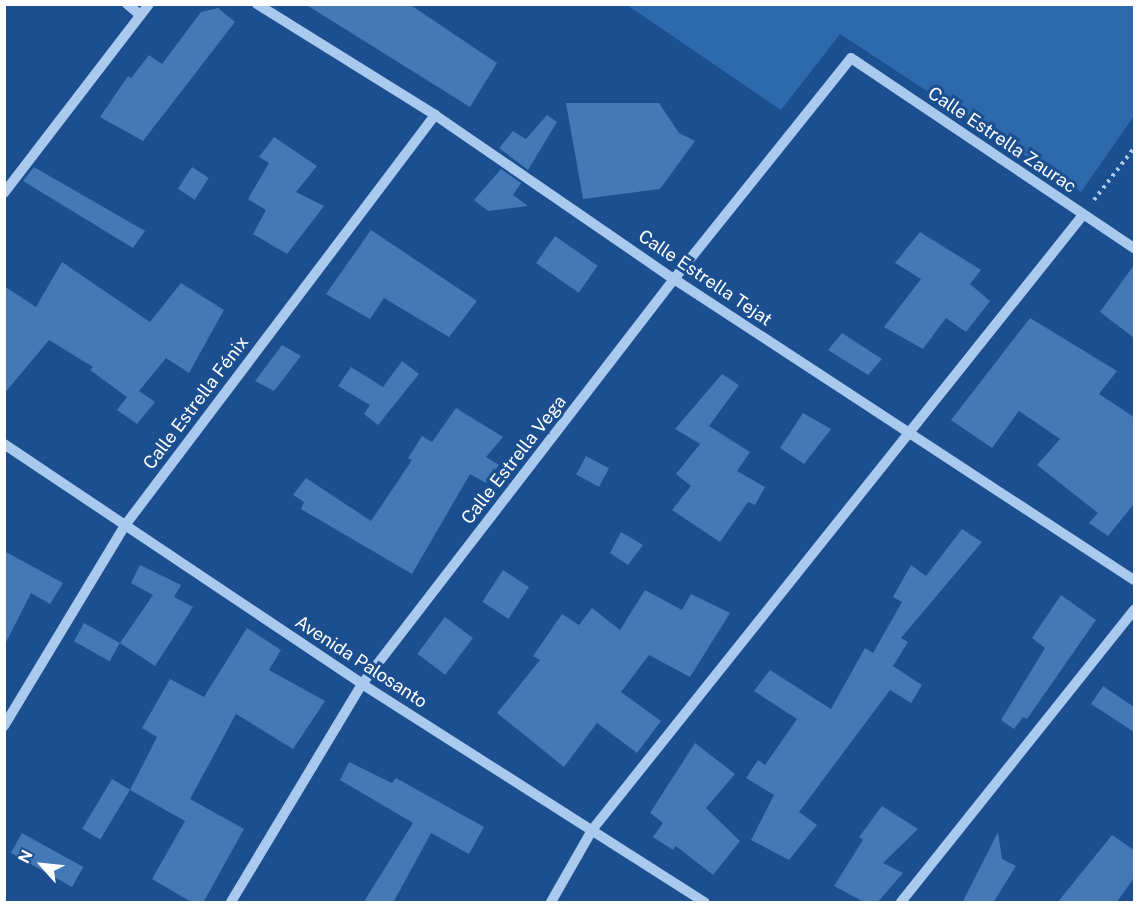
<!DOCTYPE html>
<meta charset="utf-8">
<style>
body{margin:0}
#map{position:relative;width:1139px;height:907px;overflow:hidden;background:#1b4f8f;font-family:"Public Sans",sans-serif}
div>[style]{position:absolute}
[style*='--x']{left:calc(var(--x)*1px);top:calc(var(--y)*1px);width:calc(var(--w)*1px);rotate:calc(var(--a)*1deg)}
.green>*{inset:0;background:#2e69ad}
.building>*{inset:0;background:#4478b7;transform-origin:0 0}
.path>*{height:4px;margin-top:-2px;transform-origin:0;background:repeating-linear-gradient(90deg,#a9c9ee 0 3px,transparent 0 7.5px)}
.minor>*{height:10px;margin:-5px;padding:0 5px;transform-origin:5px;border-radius:5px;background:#a9c9ee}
span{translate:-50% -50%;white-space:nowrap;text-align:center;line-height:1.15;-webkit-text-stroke:6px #1b4f8f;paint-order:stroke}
.street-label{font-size:18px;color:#fff}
.frame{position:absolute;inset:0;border:6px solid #fff;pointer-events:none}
.north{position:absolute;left:12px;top:835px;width:60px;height:60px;-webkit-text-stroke:4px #1b4f8f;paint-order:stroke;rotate:297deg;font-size:16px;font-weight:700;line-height:24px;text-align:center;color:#fff}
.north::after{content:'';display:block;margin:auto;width:21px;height:27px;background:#fff;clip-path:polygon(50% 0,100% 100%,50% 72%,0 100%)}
</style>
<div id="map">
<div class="green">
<div style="clip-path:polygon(627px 5px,1134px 5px,1134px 116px,1081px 192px,840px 34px,781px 110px)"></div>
</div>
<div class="building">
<div style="clip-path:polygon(305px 4px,409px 4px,497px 63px,470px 107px)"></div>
<div style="clip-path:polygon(218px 8px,235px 22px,143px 141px,100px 117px,128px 76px,131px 78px,149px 55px,162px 64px,201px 12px)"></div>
<div style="clip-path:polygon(566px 103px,659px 103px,679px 133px,695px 141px,660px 189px,583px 199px)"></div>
<div style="clip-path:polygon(547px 115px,557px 122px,528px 170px,499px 148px,513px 131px,526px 139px)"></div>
<div style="clip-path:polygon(274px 137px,317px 166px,296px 192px,324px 206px,287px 254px,253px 234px,266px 210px,248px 199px,269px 163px,259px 157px)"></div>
<div style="clip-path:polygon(34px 167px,145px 231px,133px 248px,23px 181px)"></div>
<div style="left:192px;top:167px;width:20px;height:26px;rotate:33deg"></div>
<div style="clip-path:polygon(501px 169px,521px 183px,513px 195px,528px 206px,488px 211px,474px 200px)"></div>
<div style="clip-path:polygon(371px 230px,477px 301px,449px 337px,384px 298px,370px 319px,326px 294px)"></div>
<div style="clip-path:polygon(920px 232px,981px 270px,970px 284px,990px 301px,966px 332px,946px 318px,923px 349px,884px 327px,921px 279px,895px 263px)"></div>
<div style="left:555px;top:236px;width:52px;height:33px;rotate:35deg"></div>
<div style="clip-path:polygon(62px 262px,150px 322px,181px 283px,224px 310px,189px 373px,166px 358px,139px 391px,155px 402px,137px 424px,117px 410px,127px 397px,90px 370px,93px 367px,49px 340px,4px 394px,4px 286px,36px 307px)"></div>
<div style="clip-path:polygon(1134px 265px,1134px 338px,1100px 312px)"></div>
<div style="clip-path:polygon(1030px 318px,1117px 371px,1099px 394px,1134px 417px,1134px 504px,1108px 536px,1089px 523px,1098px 513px,1037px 465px,1060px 439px,1019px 411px,992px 448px,951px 420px)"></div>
<div style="clip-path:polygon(842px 333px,882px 359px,868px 375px,828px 350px)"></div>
<div style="clip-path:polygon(282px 345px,301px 356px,274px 391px,255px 381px)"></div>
<div style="clip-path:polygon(402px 361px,419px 374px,378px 425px,364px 414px,370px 405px,338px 386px,351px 367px,383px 387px)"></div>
<div style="clip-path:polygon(722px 374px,739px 385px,709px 426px,750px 452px,737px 471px,765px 487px,755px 505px,748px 502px,720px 542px,672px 510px,691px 486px,676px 474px,700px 444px,675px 429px)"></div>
<div style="clip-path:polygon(456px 408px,503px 437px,486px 457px,499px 465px,486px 483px,470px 474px,412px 574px,301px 509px,304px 502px,293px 495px,306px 478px,371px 521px,412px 460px,408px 458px,422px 436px,432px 442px)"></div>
<div style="clip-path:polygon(803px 413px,831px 429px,804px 464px,780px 448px)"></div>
<div style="left:586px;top:456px;width:26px;height:21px;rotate:28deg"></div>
<div style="clip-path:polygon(962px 529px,982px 542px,901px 638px,908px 642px,893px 666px,922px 685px,911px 703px,890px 690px,799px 812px,817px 825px,789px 860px,751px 840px,774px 795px,746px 778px,758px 760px,765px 765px,797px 719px,754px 691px,770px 670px,831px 709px,865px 648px,873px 653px,902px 602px,893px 597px,911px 565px,926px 576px)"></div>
<div style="clip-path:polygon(621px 532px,643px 545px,628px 565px,610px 553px)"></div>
<div style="clip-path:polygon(4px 551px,63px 583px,50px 604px,31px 593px,4px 646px)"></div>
<div style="clip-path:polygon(140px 565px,181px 585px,174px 597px,193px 607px,155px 666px,120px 643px,153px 595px,131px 583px)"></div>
<div style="left:503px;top:570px;width:31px;height:38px;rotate:33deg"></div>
<div style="clip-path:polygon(645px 590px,682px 610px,691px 594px,730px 613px,690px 677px,649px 655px,621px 692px,661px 721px,637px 753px,597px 723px,564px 767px,497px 713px,540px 660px,533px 656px,562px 614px,579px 625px,592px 608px,620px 630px)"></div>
<div style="clip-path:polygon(1061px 595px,1096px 620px,1027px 719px,1023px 717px,1014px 729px,1001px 720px,1045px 648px,1032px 638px)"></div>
<div style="left:445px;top:617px;width:35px;height:46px;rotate:37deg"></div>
<div style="left:84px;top:623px;width:41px;height:21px;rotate:29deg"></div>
<div style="clip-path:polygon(247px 628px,281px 650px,269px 670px,325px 701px,293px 749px,236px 714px,190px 799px,244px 829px,203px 903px,193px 903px,152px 879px,185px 821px,130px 790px,157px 737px,142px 728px,170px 679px,204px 697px)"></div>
<div style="clip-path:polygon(1103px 686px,1134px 707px,1134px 732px,1091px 704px)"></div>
<div style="clip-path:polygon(695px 743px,735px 774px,706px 808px,740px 841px,713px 875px,676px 846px,673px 850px,653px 837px,663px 823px,650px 813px)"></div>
<div style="clip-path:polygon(349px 762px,392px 783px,396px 778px,484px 827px,469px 854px,431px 833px,393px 903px,363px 903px,413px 823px,340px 780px)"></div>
<div style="left:112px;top:779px;width:21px;height:58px;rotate:31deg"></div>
<div style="clip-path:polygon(882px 806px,918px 829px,883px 863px,903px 873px,877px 903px,866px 903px,834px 886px,863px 840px,859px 837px)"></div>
<div style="clip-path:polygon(998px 832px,1002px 859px,1016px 866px,993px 903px,962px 903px)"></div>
<div style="left:22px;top:833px;width:70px;height:23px;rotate:29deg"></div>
<div style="clip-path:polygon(1112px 835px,1134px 850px,1134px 878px,1116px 903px,1057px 903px)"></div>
</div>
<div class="path">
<div style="--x:1094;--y:200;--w:66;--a:-52.4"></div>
</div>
<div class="minor">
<div style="--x:127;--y:4;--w:17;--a:40"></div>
<div style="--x:257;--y:4;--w:210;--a:31.9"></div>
<div style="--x:435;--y:115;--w:290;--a:34.5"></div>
<div style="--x:674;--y:279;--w:550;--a:33.2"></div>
<div style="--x:4;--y:193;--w:238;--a:-52.5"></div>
<div style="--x:4;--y:444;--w:431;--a:33.8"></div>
<div style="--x:362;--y:684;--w:406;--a:32.5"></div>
<div style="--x:4;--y:726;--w:236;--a:-58.9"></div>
<div style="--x:126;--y:524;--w:513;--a:-52.93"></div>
<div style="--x:231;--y:902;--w:254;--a:-59"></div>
<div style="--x:362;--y:684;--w:511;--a:-52.39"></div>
<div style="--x:674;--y:279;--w:283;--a:-51.3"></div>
<div style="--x:851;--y:58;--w:341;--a:33.9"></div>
<div style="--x:551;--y:902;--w:83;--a:-60.3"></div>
<div style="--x:592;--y:830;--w:787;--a:-51.4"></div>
<div style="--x:901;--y:902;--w:374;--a:-51.4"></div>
</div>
<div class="street-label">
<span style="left:1002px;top:140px;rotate:34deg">Calle Estrella Zaurac</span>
<span style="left:705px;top:278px;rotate:34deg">Calle Estrella Tejat</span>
<span style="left:196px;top:403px;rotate:-53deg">Calle Estrella Fénix</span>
<span style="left:514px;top:460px;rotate:-52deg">Calle Estrella Vega</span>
<span style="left:361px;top:662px;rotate:33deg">Avenida Palosanto</span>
</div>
<div class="frame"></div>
<div class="north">N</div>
</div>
